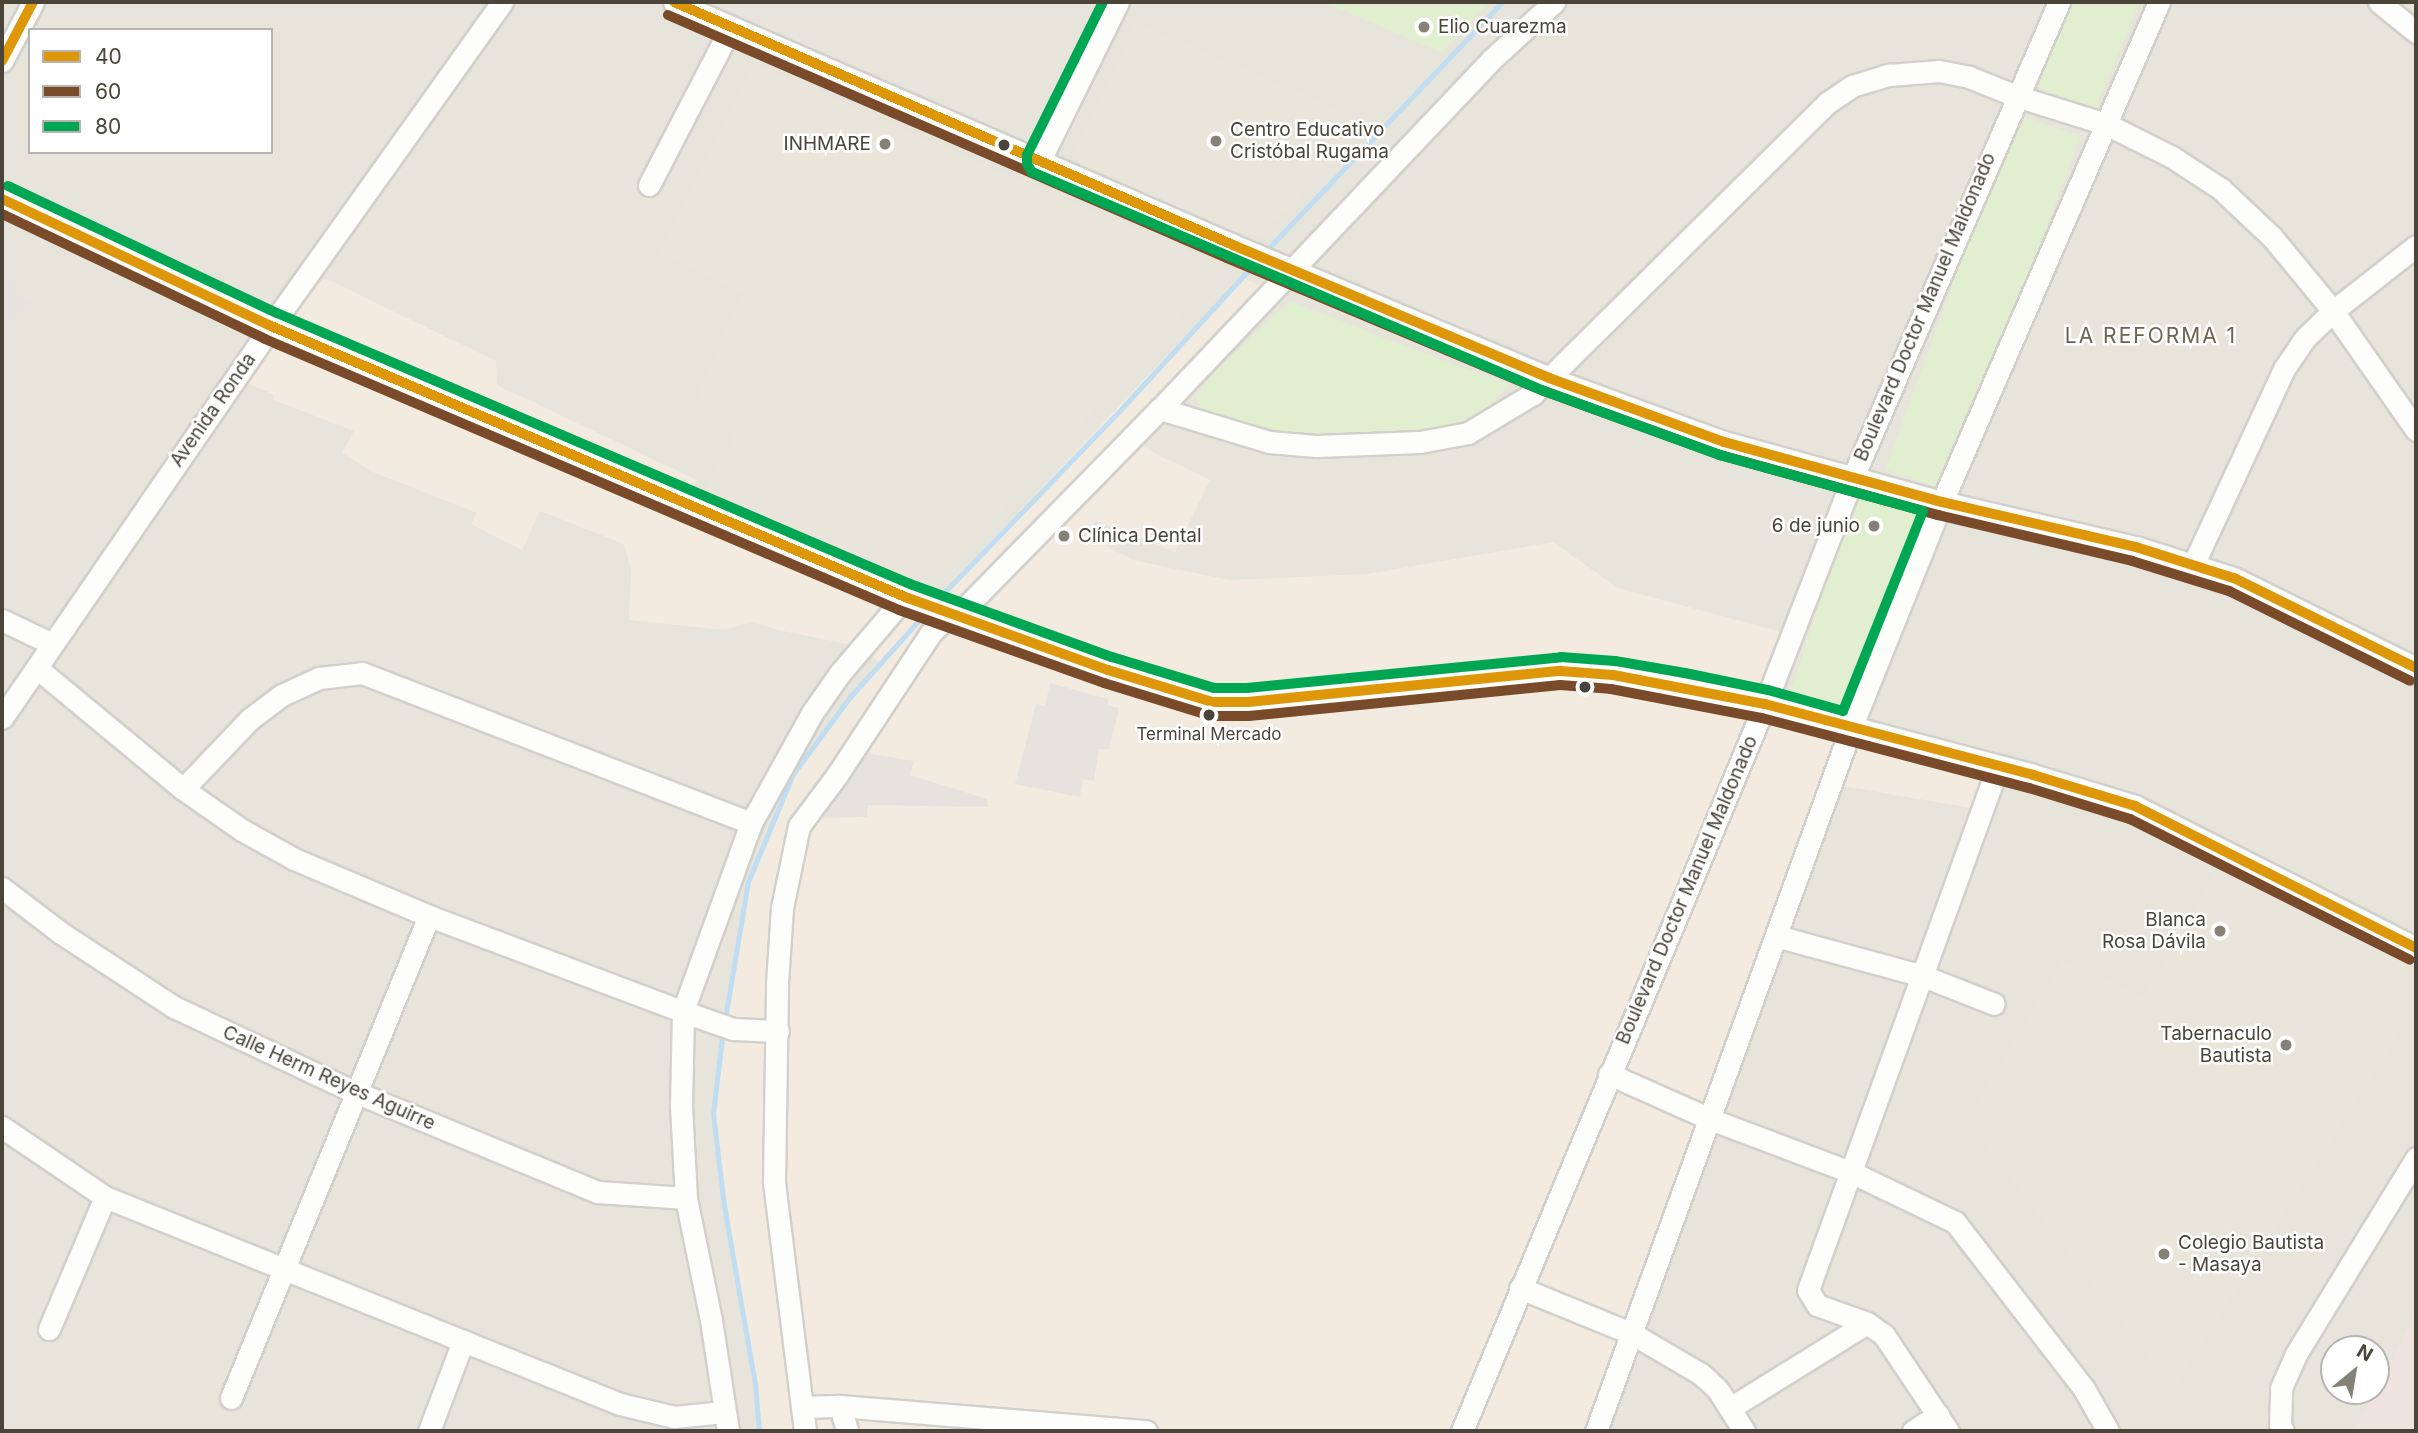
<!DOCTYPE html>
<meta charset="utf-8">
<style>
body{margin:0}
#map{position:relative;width:2418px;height:1433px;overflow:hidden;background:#f4f2ee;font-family:Inter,sans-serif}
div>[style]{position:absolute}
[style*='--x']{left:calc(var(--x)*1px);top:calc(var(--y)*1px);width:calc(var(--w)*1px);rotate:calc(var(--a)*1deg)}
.residential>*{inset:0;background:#e7e4dc}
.commercial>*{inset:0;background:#f3ebdf}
.education>*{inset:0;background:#eae5da}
.medical>*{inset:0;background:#eee3df}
.green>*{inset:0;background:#e1eecf;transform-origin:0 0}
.parking>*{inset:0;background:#e6e3df}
.stream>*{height:5px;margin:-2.5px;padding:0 2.5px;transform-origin:2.5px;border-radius:2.5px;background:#c0ddf1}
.roads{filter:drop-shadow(2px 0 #d2d0cb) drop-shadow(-2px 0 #d2d0cb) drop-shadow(0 2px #d2d0cb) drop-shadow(0 -2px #d2d0cb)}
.minor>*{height:21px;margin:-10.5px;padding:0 10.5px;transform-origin:10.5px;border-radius:10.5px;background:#fdfdfc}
.bus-1>*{height:10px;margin:-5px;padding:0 5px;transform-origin:5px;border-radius:5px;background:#dd9709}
.bus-2>*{height:10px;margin:-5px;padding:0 5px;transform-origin:5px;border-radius:5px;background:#7a4b2a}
.bus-3>*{height:10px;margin:-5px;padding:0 5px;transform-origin:5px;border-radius:5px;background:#00a651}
.dots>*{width:19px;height:19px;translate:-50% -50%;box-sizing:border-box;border:4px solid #fff;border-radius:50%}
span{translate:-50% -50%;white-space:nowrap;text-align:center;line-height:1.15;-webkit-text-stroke:5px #fff;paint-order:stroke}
.bus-label{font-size:17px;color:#4b4439}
.poi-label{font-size:19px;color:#4b4439}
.left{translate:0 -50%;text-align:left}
.right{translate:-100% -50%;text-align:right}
.street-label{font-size:19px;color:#4b4439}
.neighbourhood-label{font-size:21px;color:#6e6250;letter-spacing:2px}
.frame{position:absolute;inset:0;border:4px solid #4b4439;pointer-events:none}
.legend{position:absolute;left:28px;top:28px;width:245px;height:126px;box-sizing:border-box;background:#fff;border:2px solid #b7b4b0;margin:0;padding:9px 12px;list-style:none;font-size:21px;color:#4b4439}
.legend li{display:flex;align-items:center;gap:14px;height:35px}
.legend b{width:35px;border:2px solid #b7b4b0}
.north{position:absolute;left:2320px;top:1335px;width:70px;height:70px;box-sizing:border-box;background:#fff;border:2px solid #b7b4b0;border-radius:50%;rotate:30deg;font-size:19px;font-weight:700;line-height:28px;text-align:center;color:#4b4439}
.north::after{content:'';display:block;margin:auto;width:24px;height:32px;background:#868178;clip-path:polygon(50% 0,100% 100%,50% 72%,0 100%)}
</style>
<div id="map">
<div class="residential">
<div style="clip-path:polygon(evenodd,2px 2px,2416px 2px,2416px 1431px,2px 1431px,2px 2px,30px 30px,271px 30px,271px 152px,30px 152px,30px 30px,2px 2px,2334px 1349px,2376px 1349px,2376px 1391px,2334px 1391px,2334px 1349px)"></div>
</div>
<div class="commercial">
<div style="clip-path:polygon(309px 273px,333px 282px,496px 361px,497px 385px,697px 480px,684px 501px,931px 605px,1241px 277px,1273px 291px,1133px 437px,1152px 452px,1210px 480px,1175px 552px,1097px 521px,1084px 535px,1133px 560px,1229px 580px,1367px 574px,1553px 542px,1618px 588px,1785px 633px,1766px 704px,1998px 766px,1983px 810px,1831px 784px,1596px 1431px,759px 1431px,755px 1383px,713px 1114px,735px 947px,748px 882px,793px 774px,850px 697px,880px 663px,862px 647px,778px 630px,752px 622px,724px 630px,629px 620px,631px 570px,624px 544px,540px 511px,522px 550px,471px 524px,477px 513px,373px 472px,342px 453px,354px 431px,273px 400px,275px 395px,235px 378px)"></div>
</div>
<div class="education">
<div style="clip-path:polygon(1136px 23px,1370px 123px,1258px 239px,1071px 160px)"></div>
<div style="clip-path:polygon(753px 62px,1014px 178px,1226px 266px,930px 589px,704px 491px,735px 436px,698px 393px,743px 293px,659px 253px)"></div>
<div style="clip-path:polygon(2220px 864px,2416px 964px,2416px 1006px,2173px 1389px,1967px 1120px,2063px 960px,2143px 998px)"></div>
</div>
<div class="medical">
<div style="clip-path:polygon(2416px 1312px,2416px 1431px,2354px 1431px,2376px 1391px)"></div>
</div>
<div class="green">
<div style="clip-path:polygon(1323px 2px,1490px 2px,1442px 53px)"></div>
<div style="clip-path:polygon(2069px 2px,2140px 2px,2095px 110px,2031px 85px)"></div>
<div style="left:2015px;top:113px;width:69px;height:379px;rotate:20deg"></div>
<div style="clip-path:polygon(1290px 301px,1415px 350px,1510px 384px,1471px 425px,1407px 437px,1317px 440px,1235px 426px,1207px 417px,1195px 397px,1214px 373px)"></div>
<div style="left:1856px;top:490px;width:67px;height:219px;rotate:18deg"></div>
</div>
<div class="parking">
<div style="clip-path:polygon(2px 275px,20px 284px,15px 294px,31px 303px,2px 328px)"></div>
<div style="clip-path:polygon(1050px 683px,1108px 699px,1108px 705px,1119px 708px,1109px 749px,1099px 749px,1094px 781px,1083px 779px,1080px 797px,1015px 784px,1036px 704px,1045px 706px)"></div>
<div style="clip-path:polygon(860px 752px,914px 761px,910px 775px,987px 799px,988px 807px,868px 805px,867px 817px,816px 818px)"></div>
</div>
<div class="stream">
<div style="--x:1264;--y:253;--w:346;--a:-46.5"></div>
<div style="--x:935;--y:602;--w:271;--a:-46"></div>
<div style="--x:1123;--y:407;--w:198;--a:-47.5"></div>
<div style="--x:725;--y:1019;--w:139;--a:-80.5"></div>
<div style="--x:748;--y:882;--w:117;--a:-67.4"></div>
<div style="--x:793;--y:774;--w:96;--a:-53.5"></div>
<div style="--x:850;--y:697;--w:117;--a:-48.1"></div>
<div style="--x:723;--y:1029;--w:86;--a:96.7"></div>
<div style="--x:713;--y:1114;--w:93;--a:83.2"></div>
<div style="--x:724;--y:1206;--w:180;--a:80.1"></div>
<div style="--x:755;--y:1383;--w:48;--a:85.2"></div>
</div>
<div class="roads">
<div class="minor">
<div style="--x:674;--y:2;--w:610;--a:23.49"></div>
<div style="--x:1233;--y:245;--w:343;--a:22.8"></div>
<div style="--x:1549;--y:378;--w:186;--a:20.1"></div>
<div style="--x:1724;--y:442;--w:226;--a:15.4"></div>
<div style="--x:1942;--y:502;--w:199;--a:13.1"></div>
<div style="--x:2136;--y:547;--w:103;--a:17.6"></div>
<div style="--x:2234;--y:578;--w:203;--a:26.3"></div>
<div style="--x:2379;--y:2;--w:48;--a:39"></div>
<div style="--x:2;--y:61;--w:67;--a:-62.3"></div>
<div style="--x:1040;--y:160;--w:176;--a:-63.7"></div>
<div style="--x:649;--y:185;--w:178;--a:-62.6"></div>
<div style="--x:2;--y:199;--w:297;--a:25.3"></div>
<div style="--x:271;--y:326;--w:689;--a:23.14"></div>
<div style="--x:905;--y:597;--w:216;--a:19.8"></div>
<div style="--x:1108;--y:670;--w:109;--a:17.1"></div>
<div style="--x:1212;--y:702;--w:36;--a:0"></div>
<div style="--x:1248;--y:702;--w:314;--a:-5.7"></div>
<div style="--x:1560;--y:671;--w:53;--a:4.3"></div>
<div style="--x:1613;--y:675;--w:155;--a:10.8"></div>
<div style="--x:1765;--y:704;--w:277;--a:14.8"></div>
<div style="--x:2033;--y:775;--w:107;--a:16.9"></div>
<div style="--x:2135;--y:806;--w:315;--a:26.8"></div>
<div style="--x:1160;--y:409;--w:114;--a:16.8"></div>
<div style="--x:1269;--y:442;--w:47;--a:4.9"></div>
<div style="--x:1316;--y:446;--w:104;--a:-2.2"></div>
<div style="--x:1420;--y:442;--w:49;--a:-10.6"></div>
<div style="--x:1468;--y:433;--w:76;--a:-31"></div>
<div style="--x:1533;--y:394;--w:414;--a:-44.7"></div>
<div style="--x:1827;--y:103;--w:30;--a:-34"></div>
<div style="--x:1852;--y:86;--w:39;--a:-17"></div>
<div style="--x:1889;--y:75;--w:50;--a:-4.6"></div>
<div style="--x:1939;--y:71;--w:31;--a:11"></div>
<div style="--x:1969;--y:77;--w:51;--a:22"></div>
<div style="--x:2016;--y:96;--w:94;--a:17.3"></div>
<div style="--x:2106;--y:124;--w:74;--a:26.6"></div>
<div style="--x:2172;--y:157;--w:59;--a:33.1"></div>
<div style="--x:2221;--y:189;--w:70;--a:43.3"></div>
<div style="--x:2272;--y:237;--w:96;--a:50.5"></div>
<div style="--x:2333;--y:311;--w:145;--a:55.1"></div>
<div style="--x:2193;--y:565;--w:216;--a:-65.1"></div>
<div style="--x:2284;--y:369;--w:37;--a:-56"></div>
<div style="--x:2305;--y:338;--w:39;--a:-44"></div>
<div style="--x:2333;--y:311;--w:105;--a:-38.1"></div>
<div style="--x:956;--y:617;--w:291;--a:-45.6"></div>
<div style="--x:1160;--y:409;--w:481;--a:-46.5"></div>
<div style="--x:1491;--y:60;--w:86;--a:-42.6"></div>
<div style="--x:2;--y:620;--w:55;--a:25.6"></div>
<div style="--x:38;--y:669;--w:188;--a:39.6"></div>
<div style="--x:183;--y:789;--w:72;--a:34.8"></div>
<div style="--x:242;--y:830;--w:60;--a:29.1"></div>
<div style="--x:294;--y:859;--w:147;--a:22.9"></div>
<div style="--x:429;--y:916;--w:282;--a:20.6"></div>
<div style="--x:693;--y:1015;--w:42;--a:19.3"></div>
<div style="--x:733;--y:1029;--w:45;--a:2.5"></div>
<div style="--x:2;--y:718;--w:475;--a:-55.5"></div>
<div style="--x:271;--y:326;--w:398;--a:-54.5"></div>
<div style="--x:183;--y:789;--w:97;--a:-46.3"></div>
<div style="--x:250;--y:719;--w:40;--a:-37"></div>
<div style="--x:282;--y:695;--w:41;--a:-24.7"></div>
<div style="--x:319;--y:678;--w:43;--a:-6.6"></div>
<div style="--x:362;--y:673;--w:417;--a:21.1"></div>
<div style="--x:2;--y:888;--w:74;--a:37.3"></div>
<div style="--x:61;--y:933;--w:135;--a:33.2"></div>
<div style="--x:174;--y:1007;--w:200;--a:25.2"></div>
<div style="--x:355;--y:1092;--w:263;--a:22.4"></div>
<div style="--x:598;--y:1192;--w:88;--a:3.9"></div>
<div style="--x:1776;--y:936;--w:152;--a:15.2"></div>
<div style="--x:1923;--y:976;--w:76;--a:21.5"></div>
<div style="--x:1609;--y:1074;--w:111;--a:24"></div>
<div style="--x:1710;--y:1119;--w:153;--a:20.7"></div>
<div style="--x:1853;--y:1173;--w:113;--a:25.7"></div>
<div style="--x:1955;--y:1222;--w:211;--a:52.3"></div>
<div style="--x:2084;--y:1389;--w:48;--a:60.3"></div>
<div style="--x:2;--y:1127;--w:125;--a:34.2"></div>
<div style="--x:105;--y:1197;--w:555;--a:21.9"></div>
<div style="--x:620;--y:1404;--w:56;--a:13.5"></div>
<div style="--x:674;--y:1417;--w:50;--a:-5.7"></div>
<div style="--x:1520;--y:1288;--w:120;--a:22.1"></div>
<div style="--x:1631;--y:1333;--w:81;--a:30.4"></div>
<div style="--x:1701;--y:1374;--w:23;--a:43"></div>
<div style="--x:1718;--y:1390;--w:49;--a:57.6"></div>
<div style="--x:49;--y:1329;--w:143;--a:-67"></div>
<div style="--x:231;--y:1398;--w:521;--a:-67.67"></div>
<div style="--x:840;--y:1406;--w:307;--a:4.7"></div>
<div style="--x:802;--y:1407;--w:38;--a:-2"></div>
<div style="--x:840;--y:1406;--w:26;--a:74"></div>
<div style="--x:1730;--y:1408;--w:161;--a:-31.8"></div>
<div style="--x:429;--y:1431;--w:96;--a:-69.3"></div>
<div style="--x:728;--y:1431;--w:112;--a:-98.7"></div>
<div style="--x:711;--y:1320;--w:125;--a:-101.6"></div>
<div style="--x:686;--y:1198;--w:91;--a:-93.1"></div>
<div style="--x:681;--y:1107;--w:96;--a:-88.8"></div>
<div style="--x:683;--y:1011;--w:200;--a:-70.1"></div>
<div style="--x:751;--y:823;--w:126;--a:-61"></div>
<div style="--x:812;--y:713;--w:49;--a:-55"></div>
<div style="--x:840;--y:673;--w:100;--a:-49.5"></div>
<div style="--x:805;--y:1431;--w:252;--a:-97.1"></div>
<div style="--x:774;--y:1181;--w:198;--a:-89.1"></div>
<div style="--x:777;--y:983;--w:75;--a:-86.2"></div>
<div style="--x:782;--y:908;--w:84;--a:-78.3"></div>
<div style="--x:799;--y:826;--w:64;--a:-53.3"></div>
<div style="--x:837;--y:775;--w:169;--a:-56.6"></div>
<div style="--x:930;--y:634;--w:28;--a:-46"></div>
<div style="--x:1462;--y:1431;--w:788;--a:-67.37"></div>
<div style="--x:1765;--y:704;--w:243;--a:-68.8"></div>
<div style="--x:1853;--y:477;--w:518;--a:-66.55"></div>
<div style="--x:1596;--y:1431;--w:748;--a:-70.06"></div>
<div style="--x:1851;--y:728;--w:244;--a:-68.1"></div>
<div style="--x:1942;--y:502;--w:545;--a:-66.54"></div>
<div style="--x:1913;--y:1431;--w:30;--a:-33"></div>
<div style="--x:1948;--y:1431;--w:115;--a:-123.7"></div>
<div style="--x:1884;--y:1335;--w:21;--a:-145"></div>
<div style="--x:1867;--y:1323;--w:53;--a:-160.2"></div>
<div style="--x:1817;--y:1305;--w:17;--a:-121"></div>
<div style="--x:1808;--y:1290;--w:557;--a:-70.07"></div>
<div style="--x:2283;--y:1431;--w:8;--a:-113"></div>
<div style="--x:2280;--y:1424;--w:36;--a:-88"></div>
<div style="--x:2281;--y:1388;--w:37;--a:-66"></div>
<div style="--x:2296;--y:1354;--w:230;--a:-58.5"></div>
</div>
</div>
<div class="bus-1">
<div style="--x:674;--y:2;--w:610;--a:23.49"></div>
<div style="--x:1233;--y:245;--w:343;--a:22.8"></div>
<div style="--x:1549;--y:378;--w:186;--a:20.1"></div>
<div style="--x:1724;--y:442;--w:226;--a:15.4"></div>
<div style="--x:1942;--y:502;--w:199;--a:13.1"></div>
<div style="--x:2136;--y:547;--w:103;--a:17.6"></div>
<div style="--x:2234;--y:578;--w:203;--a:26.3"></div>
<div style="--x:2;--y:61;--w:67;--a:-62.3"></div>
<div style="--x:2;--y:199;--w:297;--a:25.3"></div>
<div style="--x:271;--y:326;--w:689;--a:23.14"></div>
<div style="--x:905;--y:597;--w:216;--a:19.8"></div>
<div style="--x:1108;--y:670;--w:109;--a:17.1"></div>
<div style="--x:1212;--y:702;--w:36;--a:0"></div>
<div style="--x:1248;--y:702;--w:314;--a:-5.7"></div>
<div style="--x:1560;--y:671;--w:53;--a:4.3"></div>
<div style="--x:1613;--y:675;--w:155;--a:10.8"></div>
<div style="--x:1765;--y:704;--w:277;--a:14.8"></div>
<div style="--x:2033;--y:775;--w:107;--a:16.9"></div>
<div style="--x:2135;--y:806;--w:315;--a:26.8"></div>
</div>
<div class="bus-2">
<div style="--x:668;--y:15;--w:610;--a:23.49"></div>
<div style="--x:1227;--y:258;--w:344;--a:22.8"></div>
<div style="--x:1544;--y:391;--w:187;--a:20"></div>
<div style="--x:1720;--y:455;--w:226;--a:15.4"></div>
<div style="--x:1938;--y:515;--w:199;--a:13.3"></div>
<div style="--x:2132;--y:561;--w:102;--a:17.2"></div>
<div style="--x:2229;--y:591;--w:202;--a:26.4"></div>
<div style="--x:2;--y:214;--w:291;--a:25.4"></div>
<div style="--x:265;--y:339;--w:689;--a:23.14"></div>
<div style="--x:899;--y:610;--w:218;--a:19.6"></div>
<div style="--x:1104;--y:683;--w:112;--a:17.1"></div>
<div style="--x:1211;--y:716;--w:38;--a:0"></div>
<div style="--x:1249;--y:716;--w:313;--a:-5.7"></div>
<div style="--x:1560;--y:685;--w:51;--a:4.5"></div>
<div style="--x:1611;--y:689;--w:154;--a:10.9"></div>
<div style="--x:1762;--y:718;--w:276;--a:14.7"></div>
<div style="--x:2029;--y:788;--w:106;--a:17.1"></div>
<div style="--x:2130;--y:819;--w:313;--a:26.7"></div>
</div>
<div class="bus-3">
<div style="--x:8;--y:186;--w:297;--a:25.3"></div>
<div style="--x:277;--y:313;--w:689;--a:23.18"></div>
<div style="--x:910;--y:584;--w:215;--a:19.9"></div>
<div style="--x:1112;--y:657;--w:107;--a:16.9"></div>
<div style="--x:1214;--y:688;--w:33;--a:0"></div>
<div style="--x:1247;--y:688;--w:316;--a:-5.6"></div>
<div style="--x:1561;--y:657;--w:54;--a:4.2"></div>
<div style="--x:1615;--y:661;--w:71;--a:9.7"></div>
<div style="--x:1685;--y:673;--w:85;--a:11.6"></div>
<div style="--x:1768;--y:690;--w:78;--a:15.6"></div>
<div style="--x:1843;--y:711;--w:215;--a:-68.2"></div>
<div style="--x:1923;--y:511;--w:211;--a:-164.6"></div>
<div style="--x:1720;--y:455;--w:187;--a:-160"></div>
<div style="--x:1544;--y:391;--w:557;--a:-156.84"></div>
<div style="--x:1032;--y:172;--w:9;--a:-122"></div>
<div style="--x:1027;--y:164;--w:9;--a:-90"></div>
<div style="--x:1027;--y:155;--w:171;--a:-63.6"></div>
</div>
<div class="dots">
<div style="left:1424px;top:27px;background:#868178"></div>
<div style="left:1216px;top:141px;background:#868178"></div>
<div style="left:885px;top:144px;background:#868178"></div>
<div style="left:1004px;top:145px;background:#4b4439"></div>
<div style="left:1874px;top:526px;background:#868178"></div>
<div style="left:1064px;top:536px;background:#868178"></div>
<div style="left:1585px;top:687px;background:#4b4439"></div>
<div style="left:1209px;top:715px;background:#4b4439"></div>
<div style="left:2220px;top:931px;background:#868178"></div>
<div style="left:2286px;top:1045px;background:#868178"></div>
<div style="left:2164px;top:1254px;background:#868178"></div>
</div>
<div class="bus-label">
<span style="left:1209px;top:735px">Terminal Mercado</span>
</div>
<div class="poi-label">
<span class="left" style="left:1438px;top:27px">Elio Cuarezma</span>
<span class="left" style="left:1230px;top:141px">Centro Educativo<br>Cristóbal Rugama</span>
<span class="right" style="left:871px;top:144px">INHMARE</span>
<span class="right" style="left:1860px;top:526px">6 de junio</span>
<span class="left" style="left:1078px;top:536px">Clínica Dental</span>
<span class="right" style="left:2206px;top:931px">Blanca<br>Rosa Dávila</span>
<span class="right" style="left:2272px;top:1045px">Tabernaculo<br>Bautista</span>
<span class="left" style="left:2178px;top:1254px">Colegio Bautista<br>- Masaya</span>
</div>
<div class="street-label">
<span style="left:1925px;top:307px;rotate:-67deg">Boulevard Doctor Manuel Maldonado</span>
<span style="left:213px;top:410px;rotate:-55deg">Avenida Ronda</span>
<span style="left:1687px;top:890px;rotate:-67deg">Boulevard Doctor Manuel Maldonado</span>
<span style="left:329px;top:1078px;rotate:24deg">Calle Herm Reyes Aguirre</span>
</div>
<div class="neighbourhood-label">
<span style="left:2151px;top:336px">LA REFORMA 1</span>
</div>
<div class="frame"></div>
<ul class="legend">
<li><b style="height:9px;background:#dd9709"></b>40</li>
<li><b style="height:9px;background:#7a4b2a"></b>60</li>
<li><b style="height:9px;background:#00a651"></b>80</li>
</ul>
<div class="north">N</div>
</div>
